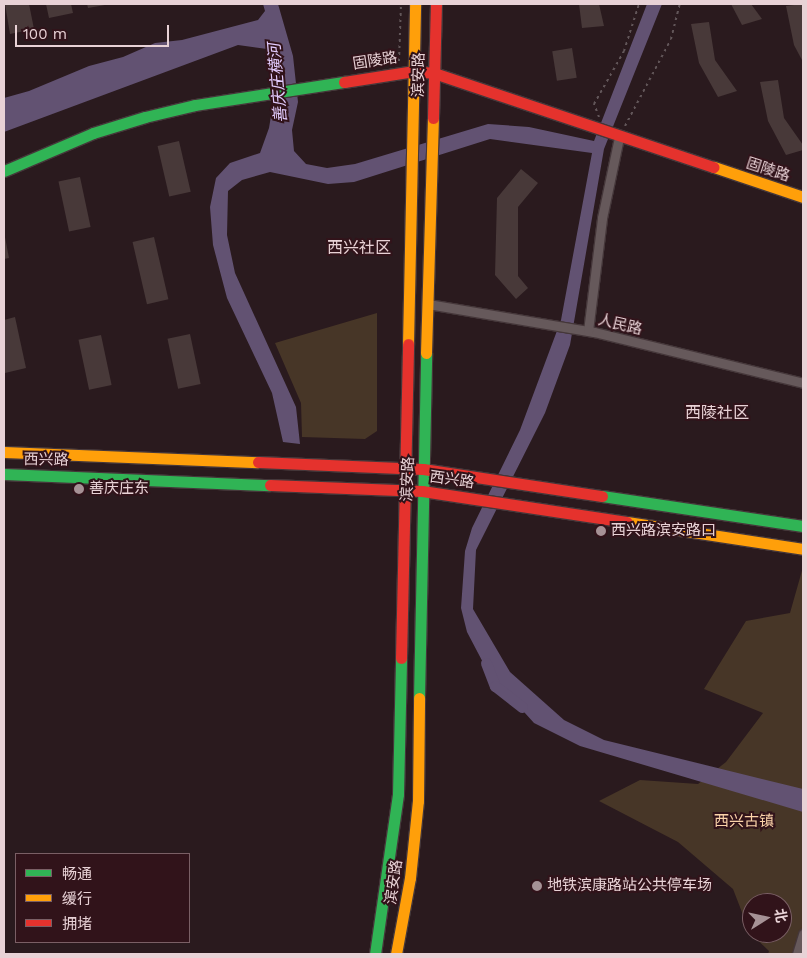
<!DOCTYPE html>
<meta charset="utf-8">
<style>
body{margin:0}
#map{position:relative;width:807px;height:958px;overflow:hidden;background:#2a1a1e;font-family:"Work Sans","Noto Sans SC",sans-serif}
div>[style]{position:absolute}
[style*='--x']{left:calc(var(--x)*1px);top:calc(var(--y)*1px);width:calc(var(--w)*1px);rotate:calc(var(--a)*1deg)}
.green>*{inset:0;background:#473627}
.water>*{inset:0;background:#625272}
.canal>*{height:11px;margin:-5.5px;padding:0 5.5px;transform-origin:5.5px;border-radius:5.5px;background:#625272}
.building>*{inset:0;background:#483939;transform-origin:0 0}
.path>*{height:2px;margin-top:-1px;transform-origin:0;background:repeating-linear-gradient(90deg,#625659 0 2.5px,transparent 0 6.5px)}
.roads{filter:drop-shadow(1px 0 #45373a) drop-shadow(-1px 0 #45373a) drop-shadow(0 1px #45373a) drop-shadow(0 -1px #45373a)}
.street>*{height:9px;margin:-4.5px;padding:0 4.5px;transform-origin:4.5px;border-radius:4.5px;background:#66595b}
.fast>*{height:11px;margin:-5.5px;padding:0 5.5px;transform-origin:5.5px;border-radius:5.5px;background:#30b455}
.slow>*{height:11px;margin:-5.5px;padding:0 5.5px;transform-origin:5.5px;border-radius:5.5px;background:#ff9f0a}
.jam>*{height:11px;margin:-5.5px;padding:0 5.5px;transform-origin:5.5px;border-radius:5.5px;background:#e5322d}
.dots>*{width:14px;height:14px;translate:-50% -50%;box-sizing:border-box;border:2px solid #31131a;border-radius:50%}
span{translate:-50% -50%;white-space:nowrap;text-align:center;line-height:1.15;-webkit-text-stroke:4px #31131a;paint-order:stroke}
.street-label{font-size:15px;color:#e8d2d6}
.poi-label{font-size:15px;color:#e8d2d6}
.left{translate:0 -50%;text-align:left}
.park-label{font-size:15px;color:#fbd3a9}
.water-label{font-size:16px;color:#e1cbfd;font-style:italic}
.neighbourhood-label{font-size:16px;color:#e8d2d6}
.frame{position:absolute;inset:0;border:5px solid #e8d2d6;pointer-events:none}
.legend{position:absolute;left:15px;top:853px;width:175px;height:90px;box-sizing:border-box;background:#31131a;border:1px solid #7a5f65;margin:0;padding:6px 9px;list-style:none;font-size:15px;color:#e8d2d6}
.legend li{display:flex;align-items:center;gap:10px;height:25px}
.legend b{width:25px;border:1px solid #7a5f65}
.north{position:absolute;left:742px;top:893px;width:50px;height:50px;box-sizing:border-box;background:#31131a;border:1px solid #7a5f65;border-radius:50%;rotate:80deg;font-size:14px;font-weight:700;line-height:20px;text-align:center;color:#e8d2d6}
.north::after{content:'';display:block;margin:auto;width:18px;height:22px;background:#a69296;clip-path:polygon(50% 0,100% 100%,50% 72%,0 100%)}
.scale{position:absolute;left:15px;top:25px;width:154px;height:22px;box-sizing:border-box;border:2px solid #e8d2d6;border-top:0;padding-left:6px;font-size:15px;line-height:18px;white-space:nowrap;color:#e8d2d6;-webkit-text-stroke:4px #31131a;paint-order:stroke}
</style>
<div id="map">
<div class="green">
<div style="clip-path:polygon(377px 313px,377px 431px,365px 439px,302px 437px,301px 403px,275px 343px)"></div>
<div style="clip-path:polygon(evenodd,803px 567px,803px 954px,768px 954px,769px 951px,750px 933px,733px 889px,678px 842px,599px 801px,640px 780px,698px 784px,726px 762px,763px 713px,704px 689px,746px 621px,790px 613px,803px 567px,752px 903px,782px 903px,782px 933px,752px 933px,752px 903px)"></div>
</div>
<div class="water">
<div style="clip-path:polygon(263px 4px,278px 4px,293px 56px,298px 102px,292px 130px,294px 151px,306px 164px,327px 168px,355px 164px,488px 124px,529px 127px,594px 141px,647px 4px,662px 4px,604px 149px,570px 345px,545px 413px,476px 550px,473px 609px,510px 672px,564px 720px,604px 740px,803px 789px,803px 812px,580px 746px,534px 723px,488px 672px,467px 632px,461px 608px,465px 551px,472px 528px,520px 430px,561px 320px,592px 153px,490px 139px,354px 182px,328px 184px,270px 172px,242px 180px,228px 191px,227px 235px,235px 273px,296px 407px,300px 444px,283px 442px,272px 393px,227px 298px,213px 245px,210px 207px,216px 178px,230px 163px,260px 153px,269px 128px,273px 104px,272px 55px,267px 49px,238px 45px,4px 132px,4px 98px,29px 91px,89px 66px,123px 57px,155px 43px,182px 40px,258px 20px,265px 11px)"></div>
</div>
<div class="canal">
<div style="--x:486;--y:663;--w:25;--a:69"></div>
<div style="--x:495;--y:686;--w:34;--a:38"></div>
</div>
<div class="building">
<div style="clip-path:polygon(5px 4px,29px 4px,34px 29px,10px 34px)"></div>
<div style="clip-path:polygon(46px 4px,71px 4px,73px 13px,49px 18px)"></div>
<div style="clip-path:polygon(87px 4px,105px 4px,105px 5px,88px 8px)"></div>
<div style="clip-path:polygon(579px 4px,599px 4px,604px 26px,582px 28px)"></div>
<div style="clip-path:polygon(731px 4px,751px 4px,762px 19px,742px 25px)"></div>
<div style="clip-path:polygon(802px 4px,803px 4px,803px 62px,794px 45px,786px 6px)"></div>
<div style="clip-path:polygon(709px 22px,715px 60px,737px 91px,718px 97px,699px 63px,691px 24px)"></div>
<div style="left:572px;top:48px;width:30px;height:20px;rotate:81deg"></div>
<div style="clip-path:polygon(778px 80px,784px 118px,803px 145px,803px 150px,786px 155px,768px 121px,760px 82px)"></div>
<div style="left:179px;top:141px;width:52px;height:22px;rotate:77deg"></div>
<div style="clip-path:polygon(521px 169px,538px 183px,518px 207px,518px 276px,528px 288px,516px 299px,495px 275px,497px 198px)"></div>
<div style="left:80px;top:177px;width:51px;height:22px;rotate:78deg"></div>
<div style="clip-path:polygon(4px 232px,9px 258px,4px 259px)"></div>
<div style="left:154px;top:237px;width:64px;height:22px;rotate:77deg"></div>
<div style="clip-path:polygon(15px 317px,26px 368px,5px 373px,4px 320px)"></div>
<div style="left:190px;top:334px;width:51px;height:23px;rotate:78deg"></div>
<div style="left:101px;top:335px;width:51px;height:23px;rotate:78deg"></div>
</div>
<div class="path">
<div style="--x:399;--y:61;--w:57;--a:-88"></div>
<div style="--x:599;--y:117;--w:14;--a:-111"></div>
<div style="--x:594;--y:104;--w:61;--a:-60.5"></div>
<div style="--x:624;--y:51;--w:49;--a:-72.3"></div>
<div style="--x:625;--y:126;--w:98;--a:-62.1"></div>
<div style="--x:671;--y:39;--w:36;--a:-76"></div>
</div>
<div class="roads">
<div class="street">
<div style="--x:428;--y:304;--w:168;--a:9.6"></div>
<div style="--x:594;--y:332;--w:215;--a:13.7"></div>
<div style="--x:588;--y:331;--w:114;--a:-82.9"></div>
<div style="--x:602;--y:218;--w:83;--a:-78.1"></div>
<div style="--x:797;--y:954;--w:21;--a:-73"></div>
</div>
<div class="fast">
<div style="--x:4;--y:171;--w:97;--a:-23.1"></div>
<div style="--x:93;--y:133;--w:54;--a:-17.1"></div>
<div style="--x:145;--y:117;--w:51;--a:-13.5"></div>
<div style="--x:195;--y:105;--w:151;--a:-8.8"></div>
<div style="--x:4;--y:474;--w:266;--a:2.4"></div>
<div style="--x:602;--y:496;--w:203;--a:8.5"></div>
<div style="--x:419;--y:698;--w:345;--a:-88.8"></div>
<div style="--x:375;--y:954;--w:162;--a:-81.8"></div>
<div style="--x:398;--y:794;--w:136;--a:-88.7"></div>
</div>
<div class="slow">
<div style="--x:714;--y:167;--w:94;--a:18.6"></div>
<div style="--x:408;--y:344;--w:340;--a:-88.8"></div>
<div style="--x:426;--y:353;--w:235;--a:-88.3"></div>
<div style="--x:4;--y:452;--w:254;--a:2.3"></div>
<div style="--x:627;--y:522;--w:178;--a:8.7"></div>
<div style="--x:396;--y:954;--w:77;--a:-79.6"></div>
<div style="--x:410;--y:878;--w:77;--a:-84.1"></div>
<div style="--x:418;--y:801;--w:103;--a:-89.4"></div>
</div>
<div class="jam">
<div style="--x:344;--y:82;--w:71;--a:-8.9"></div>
<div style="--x:414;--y:71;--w:20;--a:6"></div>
<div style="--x:434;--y:73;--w:295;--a:18.6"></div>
<div style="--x:433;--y:118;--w:114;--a:-88.5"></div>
<div style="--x:258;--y:462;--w:165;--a:2.4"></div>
<div style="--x:423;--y:469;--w:181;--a:8.6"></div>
<div style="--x:270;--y:485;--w:152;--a:2.3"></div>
<div style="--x:422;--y:491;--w:207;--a:8.6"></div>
<div style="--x:401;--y:658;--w:314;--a:-88.7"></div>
</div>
</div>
<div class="dots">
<div style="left:79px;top:489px;background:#a69296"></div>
<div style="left:601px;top:531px;background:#a69296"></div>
<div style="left:537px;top:886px;background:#a69296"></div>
</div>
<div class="street-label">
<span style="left:375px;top:61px;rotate:-9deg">固陵路</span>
<span style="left:419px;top:75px;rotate:-89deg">滨安路</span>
<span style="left:768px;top:170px;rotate:18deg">固陵路</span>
<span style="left:620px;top:325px;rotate:13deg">人民路</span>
<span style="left:46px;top:460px;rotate:1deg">西兴路</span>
<span style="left:408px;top:479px;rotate:-88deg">滨安路</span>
<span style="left:452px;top:480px;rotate:8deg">西兴路</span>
<span style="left:394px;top:882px;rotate:-82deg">滨安路</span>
</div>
<div class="poi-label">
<span class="left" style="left:89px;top:489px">善庆庄东</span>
<span class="left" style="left:611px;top:531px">西兴路滨安路口</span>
<span class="left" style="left:547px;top:886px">地铁滨康路站公共停车场</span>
</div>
<div class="park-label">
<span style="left:744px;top:822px">西兴古镇</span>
</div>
<div class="water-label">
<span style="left:278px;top:83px;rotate:-95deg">善庆庄横河</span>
</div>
<div class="neighbourhood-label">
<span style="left:359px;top:248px">西兴社区</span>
<span style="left:717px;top:413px">西陵社区</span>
</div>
<div class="frame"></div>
<ul class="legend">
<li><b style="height:6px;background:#30b455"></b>畅通</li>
<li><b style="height:6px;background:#ff9f0a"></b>缓行</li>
<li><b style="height:6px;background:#e5322d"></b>拥堵</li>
</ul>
<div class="north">北</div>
<div class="scale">100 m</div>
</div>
